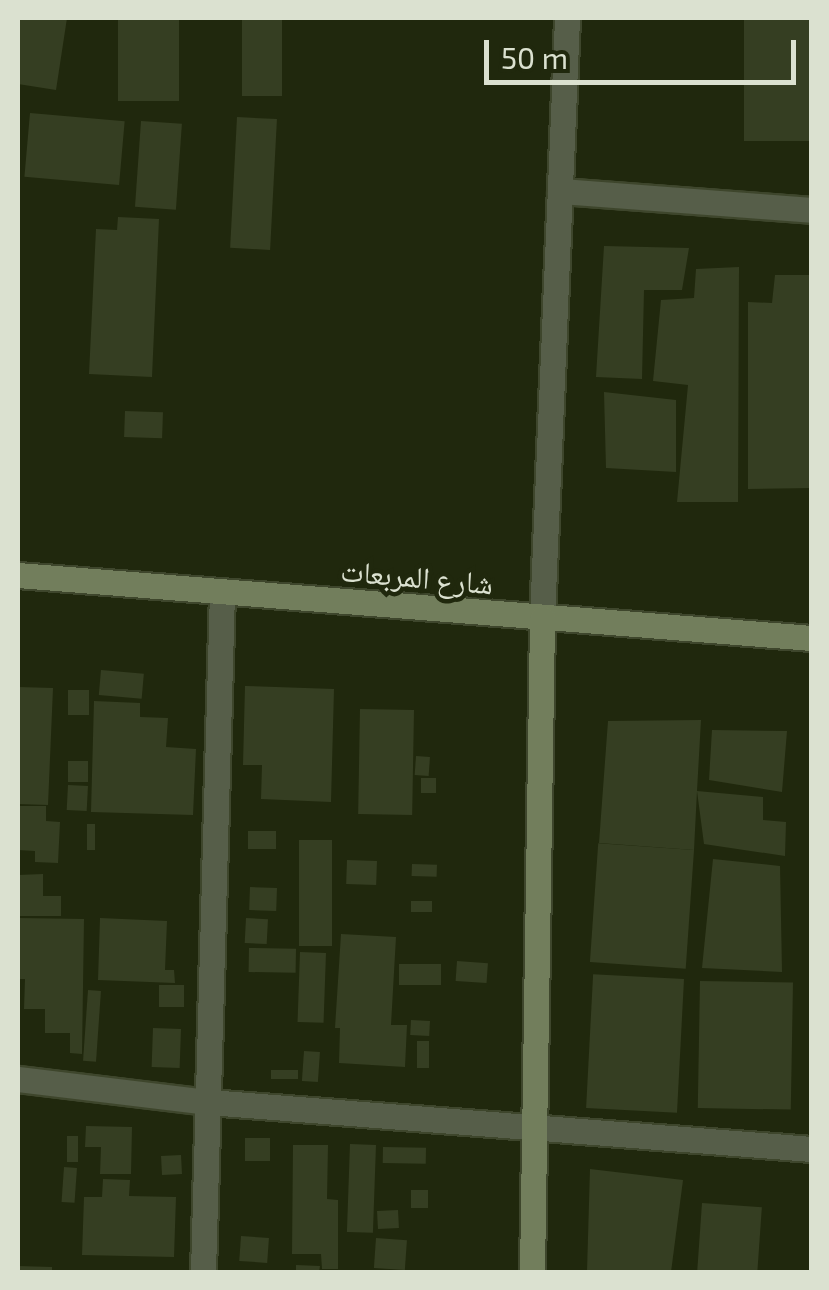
<!DOCTYPE html>
<meta charset="utf-8">
<style>
body{margin:0}
#map{position:relative;width:829px;height:1290px;overflow:hidden;background:#20280d;font-family:"Exo 2","Noto Naskh Arabic",sans-serif}
div>[style]{position:absolute}
[style*='--x']{left:calc(var(--x)*1px);top:calc(var(--y)*1px);width:calc(var(--w)*1px);rotate:calc(var(--a)*1deg)}
.building>*{inset:0;background:#353e22;transform-origin:0 0}
.roads{filter:drop-shadow(2px 0 #3e462c) drop-shadow(-2px 0 #3e462c) drop-shadow(0 2px #3e462c) drop-shadow(0 -2px #3e462c)}
.street>*{height:25px;margin:-12.5px;padding:0 12.5px;transform-origin:12.5px;border-radius:12.5px;background:#565e49}
.secondary>*{height:25px;margin:-12.5px;padding:0 12.5px;transform-origin:12.5px;border-radius:12.5px;background:#727e5c}
span{translate:-50% -50%;white-space:nowrap;text-align:center;line-height:1.15;-webkit-text-stroke:9px #20280d;paint-order:stroke}
.street-label{font-size:30px;color:#dbe1d0}
.frame{position:absolute;inset:0;border:20px solid #dbe1d0;pointer-events:none}
.scale{position:absolute;left:484px;top:40px;width:312px;height:45px;box-sizing:border-box;border:5px solid #dbe1d0;border-top:0;padding-left:12px;font-size:30px;line-height:35px;white-space:nowrap;color:#dbe1d0;-webkit-text-stroke:8px #20280d;paint-order:stroke}
</style>
<div id="map">
<div class="building">
<div style="clip-path:polygon(19px 18px,67px 18px,56px 90px,18px 84px)"></div>
<div style="left:118px;top:18px;width:61px;height:83px"></div>
<div style="left:242px;top:18px;width:40px;height:78px"></div>
<div style="left:812px;top:18px;width:123px;height:68px;rotate:90deg"></div>
<div style="left:30px;top:113px;width:95px;height:64px;rotate:5deg"></div>
<div style="left:237px;top:117px;width:40px;height:131px;rotate:3deg"></div>
<div style="left:141px;top:121px;width:41px;height:86px;rotate:4deg"></div>
<div style="clip-path:polygon(118px 217px,159px 219px,152px 377px,89px 374px,96px 229px,117px 230px)"></div>
<div style="clip-path:polygon(604px 246px,689px 248px,682px 290px,644px 290px,642px 379px,596px 377px)"></div>
<div style="clip-path:polygon(739px 267px,738px 502px,677px 502px,688px 385px,653px 381px,661px 300px,694px 298px,696px 269px)"></div>
<div style="clip-path:polygon(775px 275px,812px 275px,812px 488px,748px 489px,748px 302px,772px 303px)"></div>
<div style="clip-path:polygon(604px 392px,676px 400px,676px 472px,606px 468px)"></div>
<div style="left:125px;top:411px;width:38px;height:26px;rotate:2deg"></div>
<div style="left:101px;top:670px;width:43px;height:25px;rotate:5deg"></div>
<div style="clip-path:polygon(245px 686px,334px 689px,331px 802px,261px 799px,262px 765px,243px 765px)"></div>
<div style="clip-path:polygon(18px 687px,53px 688px,48px 805px,18px 804px)"></div>
<div style="left:68px;top:690px;width:21px;height:25px"></div>
<div style="clip-path:polygon(94px 701px,140px 703px,140px 717px,168px 718px,166px 747px,196px 749px,193px 815px,91px 812px)"></div>
<div style="left:360px;top:709px;width:54px;height:105px;rotate:1deg"></div>
<div style="clip-path:polygon(701px 720px,697px 791px,763px 797px,763px 820px,786px 822px,785px 856px,704px 844px,697px 791px,694px 850px,599px 843px,608px 721px)"></div>
<div style="clip-path:polygon(712px 730px,787px 731px,782px 792px,709px 780px)"></div>
<div style="left:416px;top:756px;width:14px;height:19px;rotate:4deg"></div>
<div style="left:68px;top:761px;width:20px;height:21px"></div>
<div style="left:421px;top:778px;width:15px;height:15px"></div>
<div style="left:68px;top:785px;width:20px;height:25px;rotate:3deg"></div>
<div style="clip-path:polygon(18px 806px,46px 806px,46px 821px,60px 822px,58px 863px,35px 862px,35px 851px,18px 850px)"></div>
<div style="left:95px;top:824px;width:26px;height:8px;rotate:90deg"></div>
<div style="left:248px;top:831px;width:28px;height:18px"></div>
<div style="left:299px;top:840px;width:33px;height:106px"></div>
<div style="left:694px;top:850px;width:119px;height:96px;rotate:94deg"></div>
<div style="clip-path:polygon(713px 859px,780px 866px,782px 972px,702px 968px)"></div>
<div style="left:347px;top:860px;width:30px;height:24px;rotate:2deg"></div>
<div style="left:412px;top:864px;width:25px;height:12px;rotate:2deg"></div>
<div style="clip-path:polygon(43px 874px,43px 896px,61px 896px,61px 916px,18px 916px,18px 875px)"></div>
<div style="left:250px;top:887px;width:27px;height:23px;rotate:2deg"></div>
<div style="left:411px;top:901px;width:21px;height:11px"></div>
<div style="clip-path:polygon(18px 918px,84px 919px,82px 1054px,70px 1053px,70px 1033px,45px 1033px,45px 1009px,24px 1009px,25px 979px,18px 979px)"></div>
<div style="clip-path:polygon(100px 918px,167px 921px,165px 970px,174px 970px,175px 983px,98px 980px)"></div>
<div style="left:246px;top:918px;width:22px;height:25px;rotate:3deg"></div>
<div style="clip-path:polygon(341px 934px,396px 937px,391px 1025px,407px 1025px,405px 1067px,339px 1063px,340px 1028px,335px 1028px)"></div>
<div style="left:249px;top:948px;width:47px;height:24px;rotate:1deg"></div>
<div style="left:300px;top:952px;width:26px;height:70px;rotate:2deg"></div>
<div style="left:457px;top:961px;width:31px;height:20px;rotate:4deg"></div>
<div style="left:399px;top:964px;width:42px;height:21px"></div>
<div style="left:684px;top:979px;width:134px;height:91px;rotate:93deg"></div>
<div style="left:700px;top:981px;width:93px;height:127px;rotate:1deg"></div>
<div style="left:159px;top:985px;width:25px;height:22px"></div>
<div style="left:88px;top:990px;width:13px;height:71px;rotate:4deg"></div>
<div style="left:411px;top:1020px;width:19px;height:15px;rotate:3deg"></div>
<div style="left:153px;top:1028px;width:28px;height:39px;rotate:2deg"></div>
<div style="left:417px;top:1041px;width:12px;height:27px"></div>
<div style="left:304px;top:1051px;width:16px;height:30px;rotate:4deg"></div>
<div style="left:271px;top:1070px;width:27px;height:9px"></div>
<div style="clip-path:polygon(86px 1126px,132px 1127px,131px 1174px,100px 1174px,101px 1147px,85px 1147px)"></div>
<div style="left:67px;top:1136px;width:11px;height:26px"></div>
<div style="left:245px;top:1138px;width:25px;height:23px"></div>
<div style="left:350px;top:1144px;width:26px;height:88px;rotate:2deg"></div>
<div style="clip-path:polygon(293px 1145px,328px 1145px,327px 1199px,338px 1200px,338px 1269px,322px 1269px,321px 1254px,292px 1254px)"></div>
<div style="left:383px;top:1147px;width:43px;height:16px;rotate:1deg"></div>
<div style="left:181px;top:1155px;width:19px;height:20px;rotate:87deg"></div>
<div style="left:64px;top:1167px;width:13px;height:35px;rotate:4deg"></div>
<div style="clip-path:polygon(590px 1169px,683px 1180px,671px 1272px,587px 1272px)"></div>
<div style="clip-path:polygon(103px 1179px,130px 1180px,129px 1196px,176px 1197px,174px 1257px,82px 1255px,84px 1197px,102px 1197px)"></div>
<div style="left:411px;top:1190px;width:17px;height:18px"></div>
<div style="left:702px;top:1203px;width:60px;height:69px;rotate:4deg"></div>
<div style="left:398px;top:1210px;width:18px;height:21px;rotate:87deg"></div>
<div style="left:241px;top:1236px;width:28px;height:25px;rotate:4deg"></div>
<div style="left:376px;top:1238px;width:31px;height:30px;rotate:4deg"></div>
<div style="clip-path:polygon(296px 1265px,320px 1266px,319px 1272px,296px 1272px)"></div>
<div style="clip-path:polygon(18px 1266px,52px 1267px,52px 1272px,18px 1272px)"></div>
</div>
<div class="roads">
<div class="street">
<div style="--x:560;--y:191;--w:253;--a:4.3"></div>
<div style="--x:542;--y:618;--w:601;--a:-87.61"></div>
<div style="--x:18;--y:1079;--w:192;--a:6.9"></div>
<div style="--x:209;--y:1102;--w:605;--a:4.46"></div>
<div style="--x:203;--y:1272;--w:679;--a:-88.4"></div>
</div>
<div class="secondary">
<div style="--x:18;--y:575;--w:796;--a:4.54"></div>
<div style="--x:532;--y:1272;--w:654;--a:-89.12"></div>
</div>
</div>
<div class="street-label">
<span style="left:417px;top:576px;rotate:5deg">شارع المربعات</span>
</div>
<div class="frame"></div>
<div class="scale">50 m</div>
</div>
